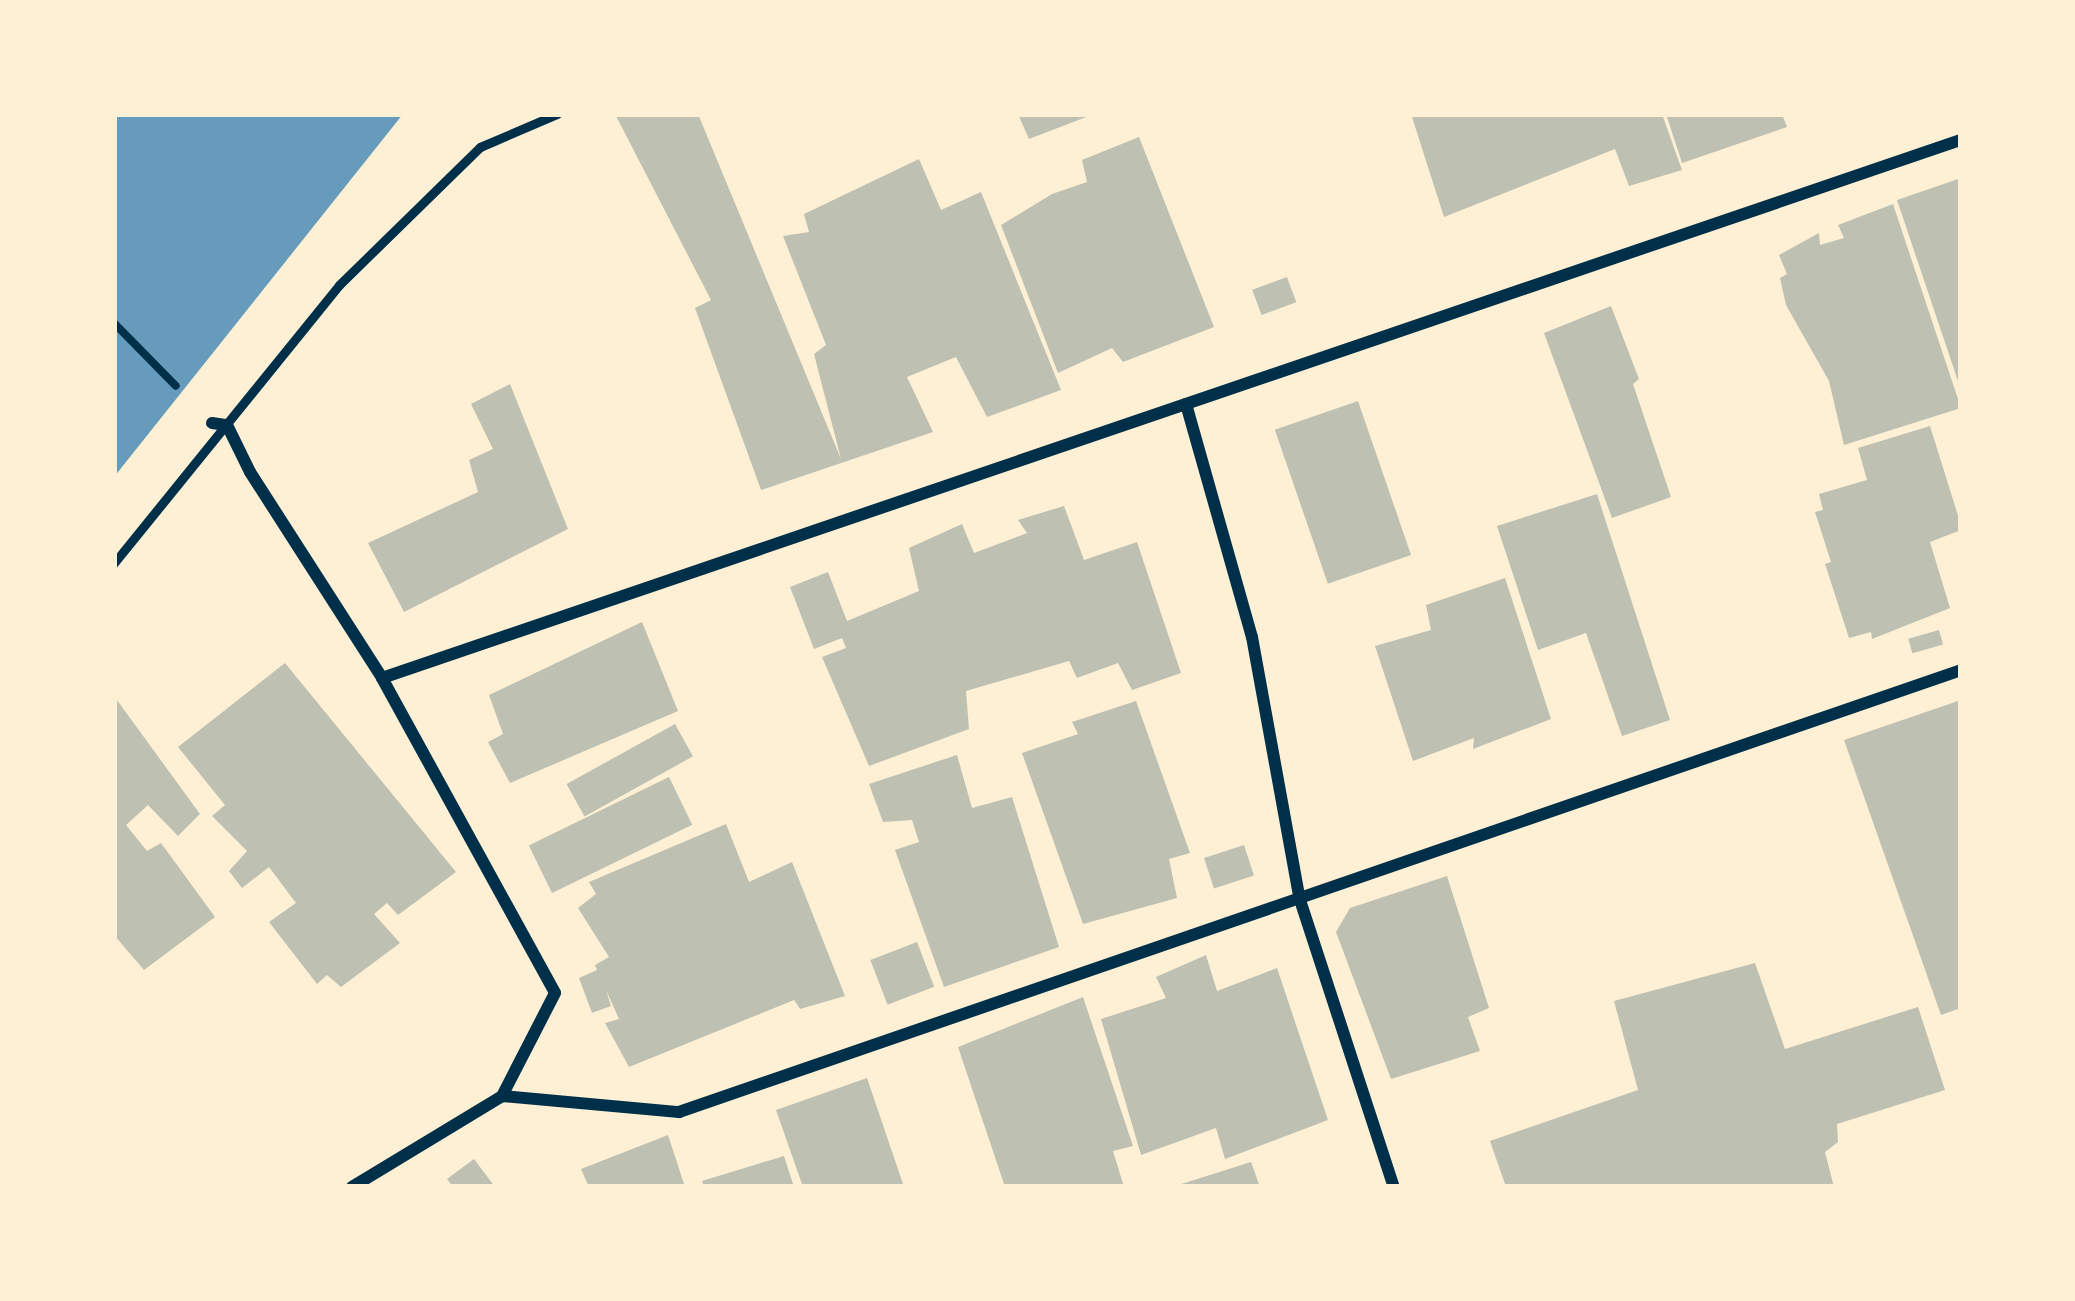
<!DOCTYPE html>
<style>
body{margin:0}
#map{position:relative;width:2075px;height:1301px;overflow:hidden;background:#fdf0d5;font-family:Poppins,sans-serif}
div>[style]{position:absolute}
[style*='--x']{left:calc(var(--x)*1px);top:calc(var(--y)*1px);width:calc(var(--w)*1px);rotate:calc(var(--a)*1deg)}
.water>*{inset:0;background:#669bbc}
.building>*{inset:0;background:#bec0b2;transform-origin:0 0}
.path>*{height:8px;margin:-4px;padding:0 4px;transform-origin:4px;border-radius:4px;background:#003049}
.service>*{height:9px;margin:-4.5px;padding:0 4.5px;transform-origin:4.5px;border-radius:4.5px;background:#003049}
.minor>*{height:12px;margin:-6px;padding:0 6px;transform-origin:6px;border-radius:6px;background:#003049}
span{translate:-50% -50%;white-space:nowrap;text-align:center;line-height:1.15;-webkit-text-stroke:9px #fdf0d5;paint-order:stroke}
.frame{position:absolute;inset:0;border:117px solid #fdf0d5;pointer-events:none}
</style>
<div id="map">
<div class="water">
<div style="clip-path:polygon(114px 114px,403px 114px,114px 477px)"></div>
</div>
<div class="building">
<div style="clip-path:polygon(615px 114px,698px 114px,841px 459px,814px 354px,826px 345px,783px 236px,809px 232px,804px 214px,919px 159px,941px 210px,981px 192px,1061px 390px,987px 417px,956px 357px,907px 377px,933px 432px,761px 490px,695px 308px,711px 300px)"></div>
<div style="clip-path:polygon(1018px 114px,1094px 114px,1029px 139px)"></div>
<div style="clip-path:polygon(1411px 114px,1662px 114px,1682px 170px,1629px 186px,1615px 149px,1444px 217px)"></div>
<div style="clip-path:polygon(1666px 114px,1782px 114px,1787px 127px,1682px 163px)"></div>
<div style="clip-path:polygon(1139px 137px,1214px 327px,1123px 362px,1112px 348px,1058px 373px,1001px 225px,1052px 194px,1087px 182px,1082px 160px)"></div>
<div style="clip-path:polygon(1961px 178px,1961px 387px,1960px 387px,1897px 200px)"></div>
<div style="clip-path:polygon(1893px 204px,1961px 408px,1844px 445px,1829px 381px,1786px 305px,1780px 278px,1787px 274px,1779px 255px,1819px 233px,1820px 245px,1844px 238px,1838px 225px)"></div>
<div style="left:1287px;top:277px;width:27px;height:37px;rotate:70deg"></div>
<div style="clip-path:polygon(1611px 306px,1639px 379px,1633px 384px,1671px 497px,1612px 518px,1544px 333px)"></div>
<div style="clip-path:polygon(510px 384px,568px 529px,404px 612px,368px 543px,478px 492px,469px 460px,493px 449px,471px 404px)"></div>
<div style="left:1358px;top:401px;width:163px;height:88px;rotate:71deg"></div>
<div style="clip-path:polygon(1930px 426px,1961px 525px,1961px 530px,1930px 542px,1950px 608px,1872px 639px,1871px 632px,1849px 638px,1825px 564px,1831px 562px,1815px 512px,1823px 510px,1819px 494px,1867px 480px,1858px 448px)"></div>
<div style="clip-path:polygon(1597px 494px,1670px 720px,1622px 736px,1586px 633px,1538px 650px,1497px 526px)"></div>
<div style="clip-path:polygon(1064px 506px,1084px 560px,1137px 542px,1181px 673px,1132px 690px,1118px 663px,1077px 678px,1069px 661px,966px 691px,969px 729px,869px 766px,822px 657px,846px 648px,842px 638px,814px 649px,790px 587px,828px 572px,847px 621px,919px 591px,909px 548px,962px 524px,974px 553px,1027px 533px,1018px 520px)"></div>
<div style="clip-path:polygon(1505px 578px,1551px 719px,1473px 749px,1474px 738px,1413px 761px,1375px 646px,1431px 630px,1426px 605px)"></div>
<div style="clip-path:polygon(642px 622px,678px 711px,510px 783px,488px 742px,503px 734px,489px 695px)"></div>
<div style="left:1939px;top:630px;width:15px;height:32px;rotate:74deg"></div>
<div style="clip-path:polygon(285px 663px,456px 872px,398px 915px,387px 903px,374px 914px,400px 943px,341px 987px,327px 975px,317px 984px,269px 922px,296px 903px,269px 867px,242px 888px,229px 871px,247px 851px,212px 816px,225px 805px,178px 747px)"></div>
<div style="clip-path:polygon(114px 696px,200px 814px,178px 836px,148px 805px,126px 825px,147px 851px,161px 843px,215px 917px,144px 970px,114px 935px)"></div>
<div style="clip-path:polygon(1961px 700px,1961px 1008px,1941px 1015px,1844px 740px)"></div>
<div style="clip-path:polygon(1136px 701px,1190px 853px,1169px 859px,1177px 898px,1083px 924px,1022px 753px,1078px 734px,1072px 722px)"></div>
<div style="left:675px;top:724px;width:37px;height:124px;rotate:61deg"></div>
<div style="clip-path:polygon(957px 755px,972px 808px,1012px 797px,1059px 947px,944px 987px,895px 850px,919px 842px,912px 820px,883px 822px,869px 784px)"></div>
<div style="left:669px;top:777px;width:53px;height:156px;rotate:64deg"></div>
<div style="clip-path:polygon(726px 824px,749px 882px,792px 862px,845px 996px,800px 1009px,794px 1000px,629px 1067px,605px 1023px,619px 1019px,606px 990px,611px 1006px,592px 1013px,579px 978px,597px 970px,595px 965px,609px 957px,578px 908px,596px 894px,589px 882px)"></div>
<div style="left:1244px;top:845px;width:32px;height:42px;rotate:72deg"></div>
<div style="clip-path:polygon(1447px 876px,1489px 1008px,1468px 1017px,1480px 1051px,1391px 1079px,1336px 932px,1350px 908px)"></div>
<div style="left:917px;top:942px;width:48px;height:50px;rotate:69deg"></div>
<div style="clip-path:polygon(1206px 955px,1217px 991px,1277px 968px,1328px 1120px,1225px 1159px,1216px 1128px,1141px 1155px,1101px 1019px,1166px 998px,1156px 977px)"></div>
<div style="clip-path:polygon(1755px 963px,1785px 1049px,1918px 1007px,1945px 1090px,1837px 1124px,1838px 1142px,1825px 1152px,1834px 1187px,1506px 1187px,1490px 1141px,1638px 1090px,1614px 1001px)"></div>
<div style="clip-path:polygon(1083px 997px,1133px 1146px,1113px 1151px,1124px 1187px,1005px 1187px,958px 1047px)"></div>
<div style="clip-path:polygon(867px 1078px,904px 1187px,803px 1187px,776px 1110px)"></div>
<div style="clip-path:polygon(668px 1135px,685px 1187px,589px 1187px,581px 1169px)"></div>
<div style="clip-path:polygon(784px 1156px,794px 1187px,704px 1187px,702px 1181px)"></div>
<div style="clip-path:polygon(474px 1159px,495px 1187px,453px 1187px,447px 1179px)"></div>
<div style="clip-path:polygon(1251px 1162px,1260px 1187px,1175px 1187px,1175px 1186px)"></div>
</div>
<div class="path">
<div style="--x:114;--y:323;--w:88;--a:45.5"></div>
</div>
<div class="service">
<div style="--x:114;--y:563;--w:358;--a:-51"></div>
<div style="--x:339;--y:285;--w:197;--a:-44.4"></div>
<div style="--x:480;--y:147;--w:84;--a:-23.2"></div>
</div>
<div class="minor">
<div style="--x:1186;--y:404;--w:242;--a:74.2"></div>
<div style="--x:1252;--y:637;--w:267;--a:79.7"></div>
<div style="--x:1300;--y:900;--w:302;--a:71.9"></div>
<div style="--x:212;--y:423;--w:15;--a:8"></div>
<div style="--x:227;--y:425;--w:52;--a:63.9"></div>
<div style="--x:250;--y:472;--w:245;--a:57.3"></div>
<div style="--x:382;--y:678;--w:359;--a:61.2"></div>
<div style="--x:555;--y:993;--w:116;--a:117.2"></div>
<div style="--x:382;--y:678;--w:1668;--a:-18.82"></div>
<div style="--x:502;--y:1096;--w:178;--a:5.2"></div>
<div style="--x:679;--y:1112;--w:1356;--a:-19.02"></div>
<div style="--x:352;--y:1187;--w:175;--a:-31.2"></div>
</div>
<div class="frame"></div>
</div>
